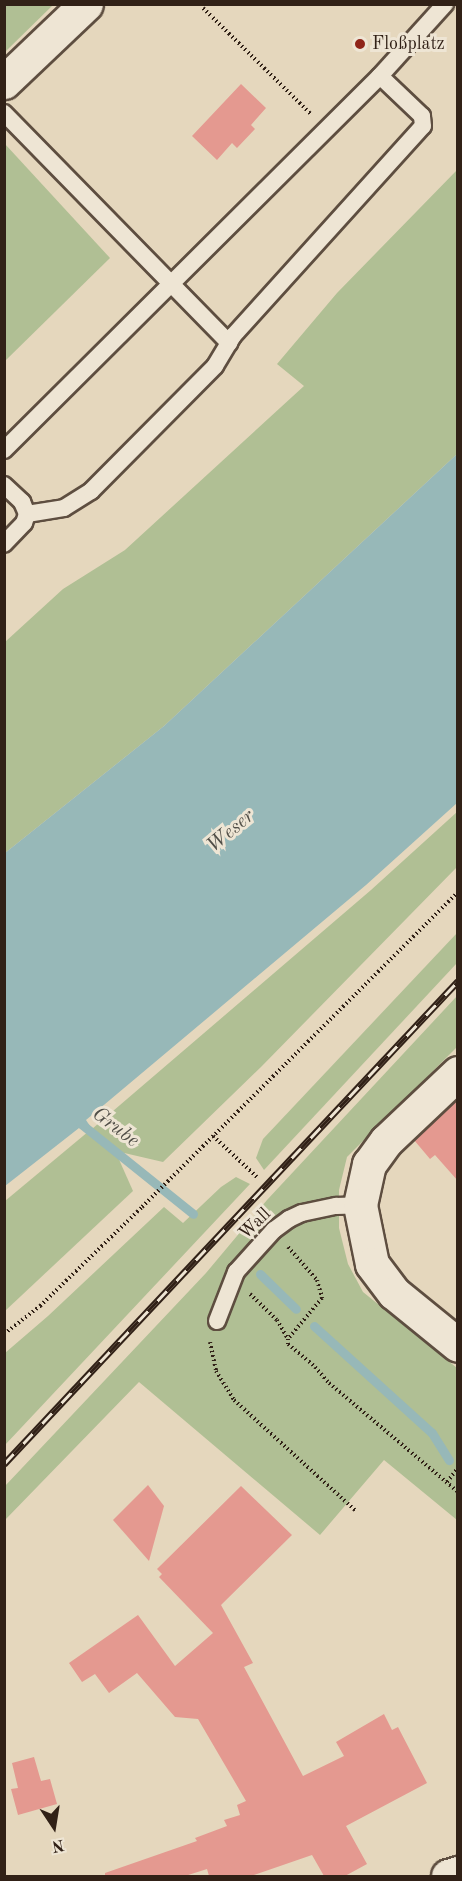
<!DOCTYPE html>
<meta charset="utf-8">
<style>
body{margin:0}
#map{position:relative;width:462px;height:1881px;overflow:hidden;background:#e5d7bd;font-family:"Old Standard TT",serif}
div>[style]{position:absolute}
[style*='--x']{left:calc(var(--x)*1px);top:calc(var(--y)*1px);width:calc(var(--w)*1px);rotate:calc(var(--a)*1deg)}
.green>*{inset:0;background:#b0bf94}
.water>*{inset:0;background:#97b8b8}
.stream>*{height:9px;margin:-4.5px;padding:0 4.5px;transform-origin:4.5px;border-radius:4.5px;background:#97b8b8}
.building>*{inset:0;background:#e49990}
.path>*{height:4px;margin-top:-2px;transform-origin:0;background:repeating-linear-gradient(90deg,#312117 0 1.5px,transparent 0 4.5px)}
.roads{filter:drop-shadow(2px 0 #5e4e40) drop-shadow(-2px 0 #5e4e40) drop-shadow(0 2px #5e4e40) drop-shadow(0 -2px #5e4e40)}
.lane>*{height:16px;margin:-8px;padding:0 8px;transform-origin:8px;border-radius:8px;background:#eee5d4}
.street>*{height:33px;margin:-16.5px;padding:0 16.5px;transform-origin:16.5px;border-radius:16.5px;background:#eee5d4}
.secondary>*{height:33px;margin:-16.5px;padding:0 16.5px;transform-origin:16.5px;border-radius:16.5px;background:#eee5d4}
.rail>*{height:7px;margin-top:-3.5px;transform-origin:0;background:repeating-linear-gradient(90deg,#eee5d4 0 14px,#312117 0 28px);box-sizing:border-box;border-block:2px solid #312117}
.dots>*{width:16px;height:16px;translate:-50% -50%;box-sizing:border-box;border:3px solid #eee5d4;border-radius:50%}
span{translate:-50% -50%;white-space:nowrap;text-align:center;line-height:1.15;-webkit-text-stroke:6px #eee5d4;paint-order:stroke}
.poi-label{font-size:18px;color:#312117}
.left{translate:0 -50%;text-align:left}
.street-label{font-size:18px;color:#312117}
.water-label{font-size:20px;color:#504e47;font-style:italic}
.frame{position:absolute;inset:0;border:6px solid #312117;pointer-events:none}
.north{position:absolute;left:24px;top:1797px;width:60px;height:60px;-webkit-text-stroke:4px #eee5d4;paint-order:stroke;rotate:168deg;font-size:16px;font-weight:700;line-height:24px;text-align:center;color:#312117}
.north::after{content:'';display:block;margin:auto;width:21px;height:27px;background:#312117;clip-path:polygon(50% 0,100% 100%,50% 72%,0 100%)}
</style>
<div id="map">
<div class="green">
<div style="clip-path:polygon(5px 4px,53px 4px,53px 5px,5px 52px)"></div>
<div style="clip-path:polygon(5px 144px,110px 258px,5px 361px)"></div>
<div style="clip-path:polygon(457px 170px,457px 454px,164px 726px,5px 853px,5px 642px,63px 589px,125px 550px,304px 386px,277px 364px,337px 293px)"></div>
<div style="clip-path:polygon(457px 812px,457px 867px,261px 1067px,163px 1162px,120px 1152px,92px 1129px,371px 890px)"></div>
<div style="clip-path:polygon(457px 933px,457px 963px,264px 1170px,256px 1158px,263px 1139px)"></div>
<div style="clip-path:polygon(457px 996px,457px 1047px,347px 1157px,339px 1190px,339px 1228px,348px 1264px,363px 1292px,457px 1368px,457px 1520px,384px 1460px,320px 1535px,139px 1382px,5px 1520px,5px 1486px,206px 1273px,267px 1200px)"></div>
<div style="clip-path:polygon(89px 1131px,117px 1155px,133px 1191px,5px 1311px,5px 1201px)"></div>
<div style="clip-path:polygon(236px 1177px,250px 1184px,5px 1445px,5px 1353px,48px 1316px,164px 1207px,183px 1223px,221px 1187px)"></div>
</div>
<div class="water">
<div style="clip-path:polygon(457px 454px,457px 803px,366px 885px,86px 1120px,92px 1129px,89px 1131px,79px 1128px,5px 1186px,5px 853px,164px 726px)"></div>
</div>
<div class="stream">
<div style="--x:80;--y:1123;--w:145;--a:38.8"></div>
<div style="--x:260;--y:1274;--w:50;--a:44.2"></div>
<div style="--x:314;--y:1326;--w:159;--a:42.2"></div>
<div style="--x:432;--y:1433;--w:32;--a:58"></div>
</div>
<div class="building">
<div style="clip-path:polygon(241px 84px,266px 108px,251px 125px,255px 129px,237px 148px,232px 143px,217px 160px,192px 136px)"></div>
<div style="clip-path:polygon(458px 1099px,458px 1181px,435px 1155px,430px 1159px,414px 1140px)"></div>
<div style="clip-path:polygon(148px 1485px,164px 1506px,149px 1561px,113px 1520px)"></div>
<div style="clip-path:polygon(241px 1486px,292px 1535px,221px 1605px,253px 1663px,244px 1667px,303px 1776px,344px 1756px,336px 1742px,384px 1714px,392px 1730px,398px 1727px,427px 1783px,346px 1826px,367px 1864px,345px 1876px,324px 1876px,312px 1855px,251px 1876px,209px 1876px,207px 1869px,185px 1876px,105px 1876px,105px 1873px,197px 1841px,195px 1838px,227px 1826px,224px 1820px,240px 1815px,237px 1805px,246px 1801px,198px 1719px,175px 1717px,137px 1673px,109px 1693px,95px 1674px,82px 1682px,69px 1663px,138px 1615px,175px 1666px,213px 1633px,159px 1577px,162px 1574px,157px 1569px)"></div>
<div style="clip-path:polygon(34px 1757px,41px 1781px,50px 1779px,57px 1804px,18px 1815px,11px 1789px,18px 1788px,12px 1763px)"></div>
</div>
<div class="path">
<div style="--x:203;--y:8;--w:151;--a:44.5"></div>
<div style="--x:213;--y:1136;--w:60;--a:43"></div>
<div style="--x:288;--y:1247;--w:44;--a:48.7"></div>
<div style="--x:317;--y:1280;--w:19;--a:74"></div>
<div style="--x:322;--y:1298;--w:53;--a:129.7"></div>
<div style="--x:288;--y:1339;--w:5;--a:90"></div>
<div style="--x:288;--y:1344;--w:35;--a:40"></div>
<div style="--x:315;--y:1367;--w:21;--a:49"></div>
<div style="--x:329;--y:1383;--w:169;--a:40.2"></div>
<div style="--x:250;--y:1294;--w:37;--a:44"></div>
<div style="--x:277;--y:1320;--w:22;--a:60"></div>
<div style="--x:4;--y:1334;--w:46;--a:-37.9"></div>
<div style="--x:40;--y:1306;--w:142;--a:-44.1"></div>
<div style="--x:142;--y:1207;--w:446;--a:-44.9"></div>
<div style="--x:210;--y:1342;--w:30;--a:78"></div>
<div style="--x:216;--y:1371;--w:34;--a:58"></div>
<div style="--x:234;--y:1400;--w:164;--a:42.3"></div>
<div style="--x:447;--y:1482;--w:18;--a:-52"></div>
</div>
<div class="roads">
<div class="lane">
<div style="--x:4;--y:113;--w:322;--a:45.6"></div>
<div style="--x:4;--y:450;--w:530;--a:-44.85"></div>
<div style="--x:380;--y:76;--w:97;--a:-47.9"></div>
<div style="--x:4;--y:485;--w:25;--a:43"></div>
<div style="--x:22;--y:502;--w:13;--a:67"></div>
<div style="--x:27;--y:514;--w:9;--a:108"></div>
<div style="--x:24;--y:523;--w:29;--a:134"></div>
<div style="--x:27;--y:514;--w:37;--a:-9"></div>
<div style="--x:64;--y:508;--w:32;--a:-32"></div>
<div style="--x:91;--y:491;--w:176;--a:-45.2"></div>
<div style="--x:215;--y:366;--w:35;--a:-59"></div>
<div style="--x:233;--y:336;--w:283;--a:-47.9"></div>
<div style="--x:423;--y:126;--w:10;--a:-96"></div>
<div style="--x:422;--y:116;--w:58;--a:-136.4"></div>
<div style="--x:217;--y:1321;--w:53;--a:-68.8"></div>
<div style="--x:236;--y:1272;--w:57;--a:-47.9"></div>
<div style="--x:274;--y:1230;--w:19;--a:-36"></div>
<div style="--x:289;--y:1219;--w:14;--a:-25"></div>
<div style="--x:302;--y:1213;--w:35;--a:-12"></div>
<div style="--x:336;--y:1206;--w:24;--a:-2"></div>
</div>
<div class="street">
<div style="--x:4;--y:82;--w:113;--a:-43.6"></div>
<div style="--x:458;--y:1073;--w:99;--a:136.6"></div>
<div style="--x:386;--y:1141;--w:29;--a:126"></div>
<div style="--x:369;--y:1164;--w:42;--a:102.4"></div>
<div style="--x:360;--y:1205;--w:60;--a:78.5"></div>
<div style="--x:372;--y:1264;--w:36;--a:53"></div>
<div style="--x:394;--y:1293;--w:82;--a:39.1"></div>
</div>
<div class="secondary">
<div style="--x:448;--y:1876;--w:10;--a:-17"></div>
</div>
</div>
<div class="rail">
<div style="--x:4;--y:1464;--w:663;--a:-46.77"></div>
</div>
<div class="dots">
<div style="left:360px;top:44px;background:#8f2418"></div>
</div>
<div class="poi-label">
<span class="left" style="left:372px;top:44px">Floßplatz</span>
</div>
<div class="street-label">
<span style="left:255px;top:1224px;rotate:-44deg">Wall</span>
</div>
<div class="water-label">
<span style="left:231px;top:832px;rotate:-40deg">Weser</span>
<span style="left:115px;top:1128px;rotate:37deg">Grube</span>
</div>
<div class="frame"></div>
<div class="north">N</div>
</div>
